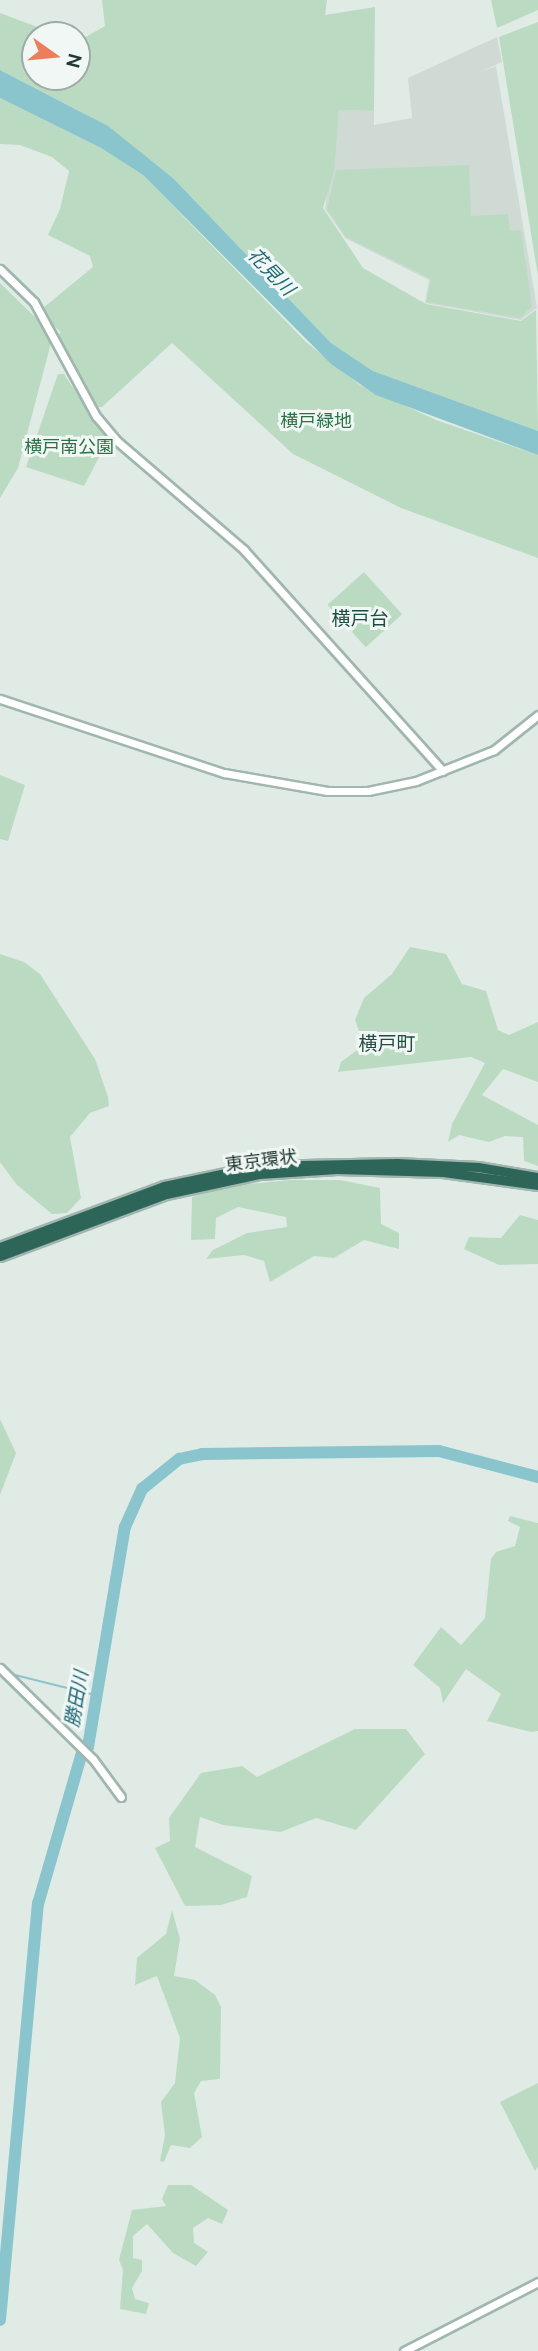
<!DOCTYPE html>
<meta charset="utf-8">
<style>
body{margin:0}
#map{position:relative;width:538px;height:2351px;overflow:hidden;background:#e0ebe6;font-family:Ubuntu,"Noto Sans JP",sans-serif}
div>[style]{position:absolute}
[style*='--x']{left:calc(var(--x)*1px);top:calc(var(--y)*1px);width:calc(var(--w)*1px);rotate:calc(var(--a)*1deg)}
.built>*{inset:0;background:#cfdad5}
.green>*{inset:0;background:#badbc2;transform-origin:0 0}
.water>*{inset:0;background:#8ac5ce}
.stream>*{height:2px;margin:-1px;padding:0 1px;transform-origin:1px;border-radius:1px;background:#8ac5ce}
.river>*{height:12px;margin:-6px;padding:0 6px;transform-origin:6px;border-radius:6px;background:#8ac5ce}
.roads{filter:drop-shadow(2px 0 #a0b6ae) drop-shadow(-2px 0 #a0b6ae) drop-shadow(0 2px #a0b6ae) drop-shadow(0 -2px #a0b6ae)}
.secondary>*{height:7px;margin:-3.5px;padding:0 3.5px;transform-origin:3.5px;border-radius:3.5px;background:#fff}
.highway>*{height:9px;margin:-4.5px;padding:0 4.5px;transform-origin:4.5px;border-radius:4.5px;background:#2e6559}
span{translate:-50% -50%;white-space:nowrap;text-align:center;line-height:1.15;-webkit-text-stroke:6px #f1f7f4;paint-order:stroke}
.park-label{font-size:18px;color:#2d7046}
.street-label{font-size:18px;color:#223a33}
.water-label{font-size:19px;color:#1e6774;font-style:italic}
.neighbourhood-label{font-size:19px;color:#1e4c40}
.north{position:absolute;left:21px;top:21px;width:70px;height:70px;box-sizing:border-box;background:#f1f7f4;border:2px solid #9eaba7;border-radius:50%;rotate:105deg;font-size:19px;font-weight:700;line-height:28px;text-align:center;color:#223a33}
.north::after{content:'';display:block;margin:auto;width:24px;height:32px;background:#ed7d5c;clip-path:polygon(50% 0,100% 100%,50% 72%,0 100%)}
</style>
<div id="map">
<div class="built">
<div style="clip-path:polygon(497px 37px,502px 62px,480px 72px,496px 66px,537px 308px,521px 320px,425px 303px,429px 280px,345px 238px,325px 209px,339px 110px,374px 111px,374px 125px,412px 118px,408px 78px)"></div>
</div>
<div class="green">
<div style="clip-path:polygon(102px 0,327px 0,325px 15px,375px 7px,374px 111px,339px 110px,334px 172px,323px 208px,363px 268px,426px 304px,521px 321px,536px 310px,538px 431px,373px 371px,331px 343px,174px 179px,87px 115px,0 70px,0 13px,59px 35px,35px 35px,35px 77px,77px 77px,77px 42px,105px 26px)"></div>
<div style="clip-path:polygon(491px 0,538px 0,538px 10px,497px 28px)"></div>
<div style="clip-path:polygon(538px 22px,538px 276px,499px 37px)"></div>
<div style="clip-path:polygon(0 98px,101px 148px,143px 175px,306px 342px,360px 385px,436px 420px,538px 455px,538px 558px,401px 508px,293px 454px,172px 343px,102px 407px,95px 407px,57px 335px,61px 332px,49px 322px,43px 308px,93px 267px,90px 256px,48px 235px,60px 209px,69px 171px,52px 157px,20px 145px,0 144px)"></div>
<div style="clip-path:polygon(469px 165px,471px 216px,508px 214px,510px 231px,521px 230px,532px 306px,520px 318px,426px 302px,431px 279px,346px 237px,327px 209px,336px 170px)"></div>
<div style="clip-path:polygon(0 283px,38px 320px,51px 343px,18px 468px,0 498px)"></div>
<div style="clip-path:polygon(58px 374px,64px 374px,108px 440px,84px 486px,26px 467px)"></div>
<div style="left:364px;top:572px;width:57px;height:49px;rotate:48deg"></div>
<div style="clip-path:polygon(0 775px,25px 785px,8px 841px,0 839px)"></div>
<div style="clip-path:polygon(410px 947px,446px 954px,462px 984px,486px 991px,498px 1030px,509px 1035px,538px 1022px,538px 1082px,503px 1069px,482px 1095px,538px 1125px,538px 1166px,524px 1161px,523px 1137px,505px 1136px,489px 1142px,459px 1135px,448px 1142px,452px 1124px,485px 1063px,471px 1057px,338px 1072px,341px 1062px,364px 1045px,355px 1020px,364px 998px,392px 974px)"></div>
<div style="clip-path:polygon(0 954px,24px 962px,40px 974px,95px 1059px,108px 1097px,109px 1106px,90px 1113px,70px 1137px,81px 1198px,67px 1213px,52px 1214px,17px 1185px,0 1162px)"></div>
<div style="clip-path:polygon(290px 1180px,340px 1180px,380px 1188px,381px 1224px,399px 1233px,399px 1249px,364px 1240px,334px 1258px,314px 1256px,270px 1282px,264px 1261px,244px 1255px,206px 1259px,213px 1250px,247px 1233px,287px 1227px,286px 1217px,238px 1207px,216px 1218px,215px 1239px,191px 1240px,192px 1197px,229px 1186px)"></div>
<div style="clip-path:polygon(520px 1215px,538px 1220px,538px 1264px,499px 1265px,464px 1249px,469px 1237px,501px 1238px)"></div>
<div style="clip-path:polygon(0 1419px,16px 1453px,0 1495px)"></div>
<div style="clip-path:polygon(510px 1516px,538px 1523px,538px 1731px,531px 1732px,487px 1721px,501px 1694px,466px 1669px,443px 1703px,440px 1688px,413px 1665px,441px 1627px,461px 1645px,485px 1618px,491px 1559px,496px 1552px,515px 1546px,520px 1527px,508px 1521px)"></div>
<div style="clip-path:polygon(355px 1729px,406px 1729px,425px 1754px,356px 1830px,316px 1818px,281px 1832px,223px 1825px,200px 1817px,195px 1847px,252px 1876px,247px 1897px,221px 1905px,185px 1906px,155px 1848px,170px 1841px,169px 1818px,201px 1773px,242px 1766px,257px 1777px)"></div>
<div style="clip-path:polygon(172px 1910px,180px 1939px,174px 1976px,195px 1980px,215px 1995px,221px 2007px,220px 2079px,201px 2081px,194px 2093px,202px 2137px,190px 2148px,171px 2145px,164px 2162px,160px 2161px,165px 2135px,161px 2102px,175px 2083px,180px 2038px,157px 1976px,135px 1985px,137px 1958px,166px 1934px)"></div>
<div style="clip-path:polygon(538px 2083px,538px 2167px,535px 2171px,500px 2102px)"></div>
<div style="clip-path:polygon(168px 2185px,191px 2185px,228px 2210px,222px 2224px,208px 2218px,193px 2228px,194px 2243px,208px 2252px,196px 2266px,173px 2253px,147px 2224px,133px 2236px,133px 2258px,142px 2260px,142px 2271px,132px 2288px,135px 2299px,149px 2303px,146px 2314px,120px 2309px,123px 2270px,119px 2260px,132px 2210px,166px 2206px,162px 2199px)"></div>
</div>
<div class="water">
<div style="clip-path:polygon(0 70px,108px 126px,174px 179px,331px 343px,373px 371px,538px 431px,538px 455px,376px 395px,331px 364px,143px 175px,101px 148px,0 98px)"></div>
</div>
<div class="stream">
<div style="--x:11;--y:1674;--w:91;--a:14"></div>
</div>
<div class="river">
<div style="--x:0;--y:2320;--w:418;--a:-84.8"></div>
<div style="--x:38;--y:1904;--w:154;--a:-73.8"></div>
<div style="--x:81;--y:1756;--w:11;--a:-52"></div>
<div style="--x:88;--y:1747;--w:223;--a:-80.5"></div>
<div style="--x:125;--y:1527;--w:42;--a:-65.9"></div>
<div style="--x:142;--y:1489;--w:48;--a:-39"></div>
<div style="--x:179;--y:1459;--w:24;--a:-12"></div>
<div style="--x:202;--y:1454;--w:237;--a:-0.7"></div>
<div style="--x:439;--y:1451;--w:102;--a:14.7"></div>
</div>
<div class="roads">
<div class="secondary">
<div style="--x:0;--y:269;--w:47;--a:44.1"></div>
<div style="--x:34;--y:302;--w:130;--a:61.5"></div>
<div style="--x:96;--y:416;--w:33;--a:50"></div>
<div style="--x:117;--y:441;--w:167;--a:40.6"></div>
<div style="--x:244;--y:550;--w:297;--a:48"></div>
<div style="--x:0;--y:699;--w:236;--a:18.3"></div>
<div style="--x:224;--y:773;--w:105;--a:9.9"></div>
<div style="--x:327;--y:791;--w:41;--a:0"></div>
<div style="--x:368;--y:791;--w:49;--a:-11.8"></div>
<div style="--x:416;--y:781;--w:84;--a:-21.7"></div>
<div style="--x:494;--y:750;--w:56;--a:-38.5"></div>
<div style="--x:0;--y:1668;--w:130;--a:44.4"></div>
<div style="--x:93;--y:1759;--w:47;--a:53.6"></div>
<div style="--x:404;--y:2351;--w:151;--a:-27.2"></div>
</div>
<div class="highway">
<div style="--x:0;--y:1247;--w:175;--a:-20.4"></div>
<div style="--x:164;--y:1186;--w:96;--a:-12"></div>
<div style="--x:258;--y:1166;--w:139;--a:-1.2"></div>
<div style="--x:397;--y:1163;--w:81;--a:2.8"></div>
<div style="--x:478;--y:1167;--w:61;--a:9.5"></div>
<div style="--x:0;--y:1256;--w:177;--a:-20.5"></div>
<div style="--x:166;--y:1194;--w:95;--a:-12.1"></div>
<div style="--x:259;--y:1174;--w:78;--a:-3.7"></div>
<div style="--x:337;--y:1169;--w:106;--a:1.6"></div>
<div style="--x:443;--y:1172;--w:96;--a:7.8"></div>
</div>
</div>
<div class="park-label">
<span style="left:316px;top:420px">横戸緑地</span>
<span style="left:69px;top:446px">横戸南公園</span>
</div>
<div class="street-label">
<span style="left:261px;top:1160px;rotate:-7deg">東京環状</span>
</div>
<div class="water-label">
<span style="left:271px;top:272px;rotate:46deg">花見川</span>
<span style="left:77px;top:1699px;rotate:-80deg">勝田川</span>
</div>
<div class="neighbourhood-label">
<span style="left:360px;top:619px">横戸台</span>
<span style="left:387px;top:1044px">横戸町</span>
</div>
<div class="north">N</div>
</div>
